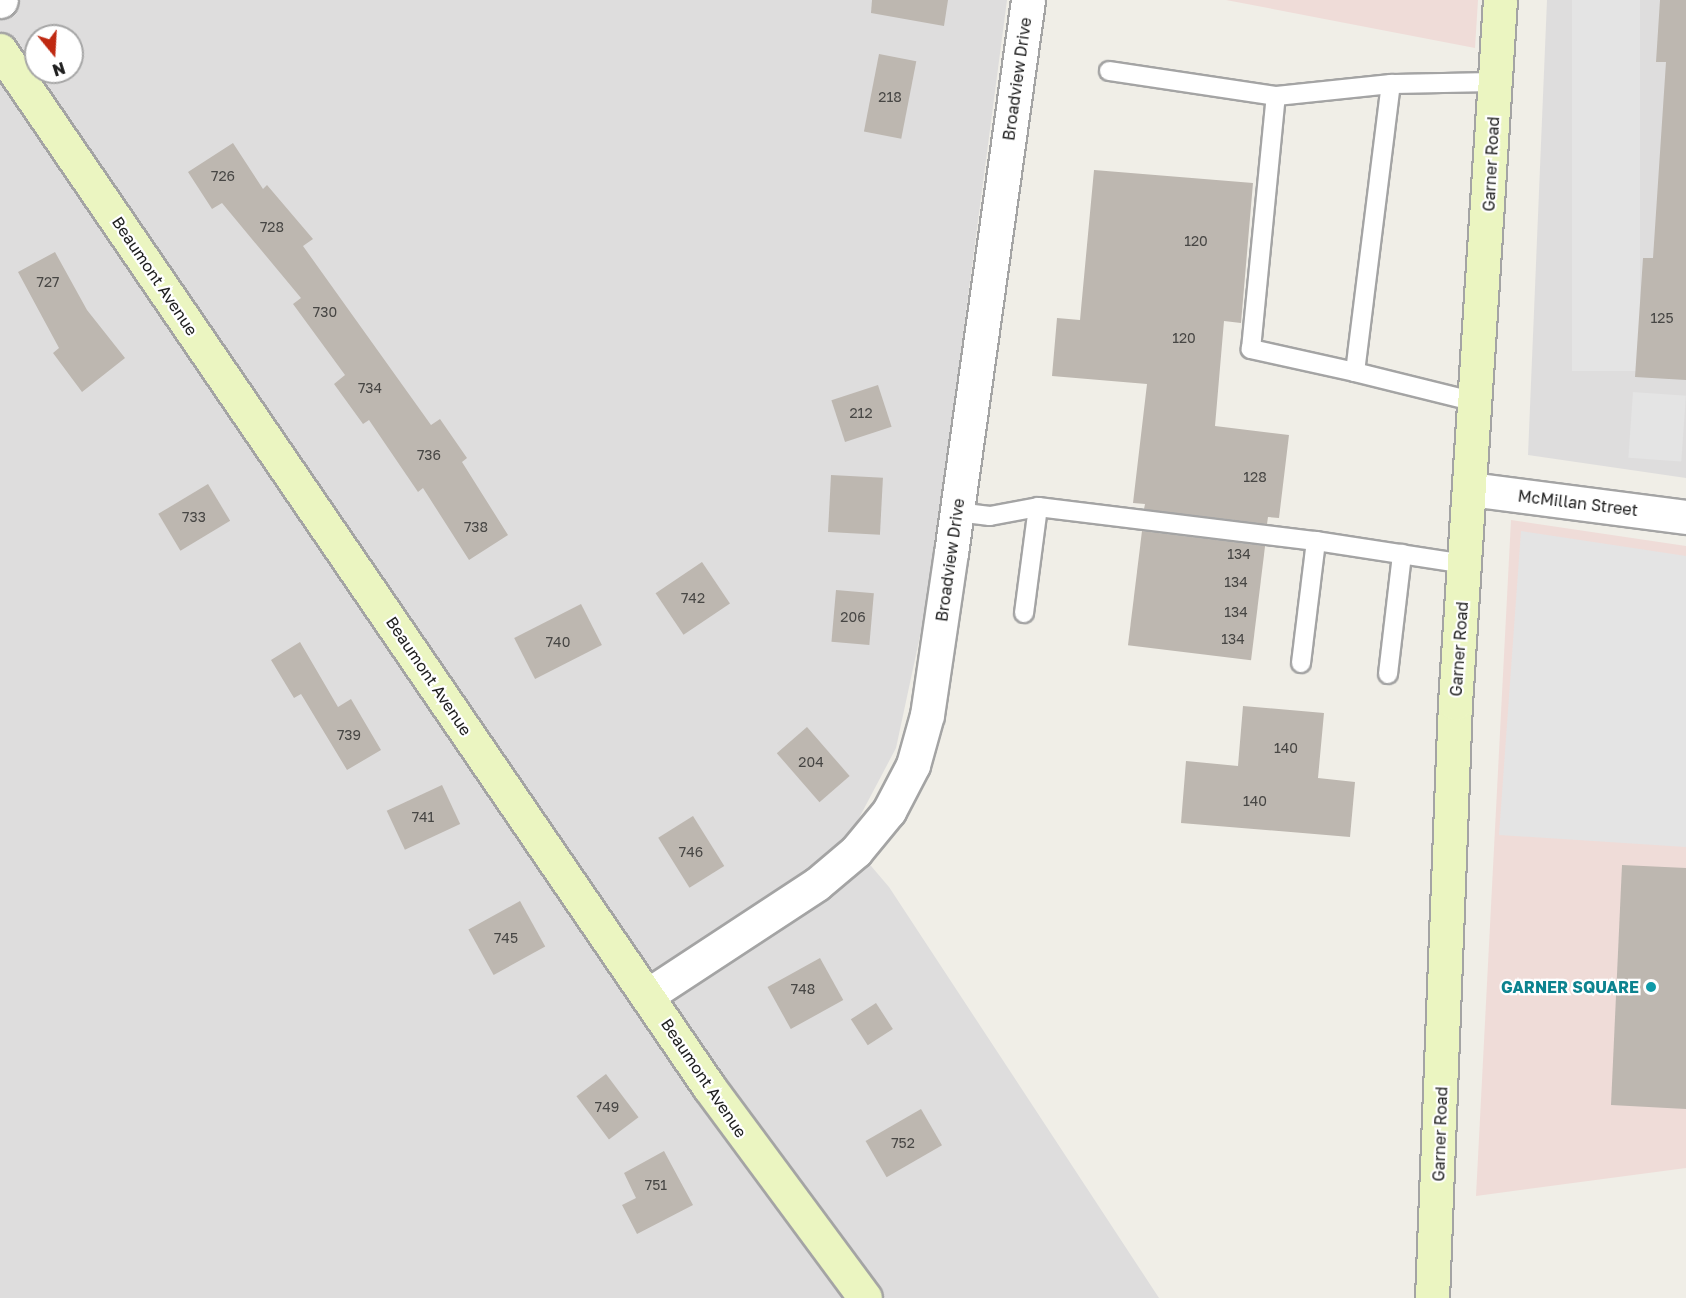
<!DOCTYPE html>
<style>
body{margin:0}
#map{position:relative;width:1686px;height:1298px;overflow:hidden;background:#f0eee7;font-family:"Golos Text",sans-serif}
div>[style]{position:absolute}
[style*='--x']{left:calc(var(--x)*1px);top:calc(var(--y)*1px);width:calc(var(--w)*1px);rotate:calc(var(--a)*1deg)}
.residential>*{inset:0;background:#dedddd}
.commercial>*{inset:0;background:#efdcd8}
.parking>*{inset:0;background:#e4e4e4;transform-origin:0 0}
.building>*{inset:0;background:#bdb7b0;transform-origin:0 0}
.roads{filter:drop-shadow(2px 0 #a4a4a4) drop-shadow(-2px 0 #a4a4a4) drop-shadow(0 2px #a4a4a4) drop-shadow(0 -2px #a4a4a4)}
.lane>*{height:18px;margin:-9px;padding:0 9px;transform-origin:9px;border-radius:9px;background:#fff}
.street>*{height:33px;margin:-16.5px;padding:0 16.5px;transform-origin:16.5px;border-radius:16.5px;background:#fff}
.secondary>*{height:33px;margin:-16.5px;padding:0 16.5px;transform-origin:16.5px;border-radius:16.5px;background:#ebf5c1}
.dots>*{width:16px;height:16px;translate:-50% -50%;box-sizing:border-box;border:3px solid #fff;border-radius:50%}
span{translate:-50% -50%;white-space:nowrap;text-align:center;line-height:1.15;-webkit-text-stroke:4.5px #fff;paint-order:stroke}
.number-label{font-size:14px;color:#474644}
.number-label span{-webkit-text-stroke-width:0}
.street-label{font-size:16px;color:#202020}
.culture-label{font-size:16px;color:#0d838f;font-weight:700}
.right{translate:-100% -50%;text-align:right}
.north{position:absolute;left:24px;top:24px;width:60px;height:60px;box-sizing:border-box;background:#fff;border:2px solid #a6a6a6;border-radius:50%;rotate:162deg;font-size:16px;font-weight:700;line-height:24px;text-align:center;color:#202020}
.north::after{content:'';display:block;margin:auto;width:21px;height:27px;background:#bf2911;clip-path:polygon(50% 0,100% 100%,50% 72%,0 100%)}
</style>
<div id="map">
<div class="residential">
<div style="clip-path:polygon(evenodd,0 0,1007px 0,929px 594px,896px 748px,848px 839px,889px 887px,1159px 1298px,0 1298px,0 0,36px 36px,72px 36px,72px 72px,36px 72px,36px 36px)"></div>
<div style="clip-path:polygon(1547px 0,1686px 0,1686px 478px,1528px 455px)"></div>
</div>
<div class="commercial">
<div style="clip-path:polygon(1226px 0,1478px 0,1475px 48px)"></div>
<div style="clip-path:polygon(1511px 520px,1686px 546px,1686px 1168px,1476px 1196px)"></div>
</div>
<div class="parking">
<div style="left:1572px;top:0;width:68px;height:371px"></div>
<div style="left:1633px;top:392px;width:53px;height:66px;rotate:4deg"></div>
<div style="clip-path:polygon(1521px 531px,1686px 556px,1686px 847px,1499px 835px)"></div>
</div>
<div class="building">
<div style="clip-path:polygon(872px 0,948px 0,944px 26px,871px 13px)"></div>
<div style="clip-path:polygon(1660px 0,1686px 0,1686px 380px,1635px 377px,1643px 258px,1653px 258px,1666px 62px,1656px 62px)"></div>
<div style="left:879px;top:54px;width:38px;height:79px;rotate:11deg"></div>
<div style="clip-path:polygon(233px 143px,263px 189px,267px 185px,313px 239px,303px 246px,431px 425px,440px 419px,467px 458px,462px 462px,508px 535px,469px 560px,423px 488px,418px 492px,369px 420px,363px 424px,334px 384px,345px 375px,293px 304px,301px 298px,222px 203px,212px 209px,188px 172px)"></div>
<div style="clip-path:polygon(1094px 170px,1253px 183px,1241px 323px,1224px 321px,1215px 426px,1289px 435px,1279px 518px,1268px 517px,1267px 524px,1144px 509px,1145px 504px,1133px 503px,1147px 384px,1052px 376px,1057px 318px,1080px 320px)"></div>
<div style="clip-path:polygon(55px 252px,87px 310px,125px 358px,82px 392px,53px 353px,59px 348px,18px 272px)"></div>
<div style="left:878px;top:385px;width:44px;height:49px;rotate:72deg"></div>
<div style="left:831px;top:475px;width:52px;height:57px;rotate:3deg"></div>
<div style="left:208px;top:484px;width:43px;height:58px;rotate:59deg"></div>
<div style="left:1142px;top:531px;width:124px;height:115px;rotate:7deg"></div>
<div style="left:702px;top:562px;width:50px;height:56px;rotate:56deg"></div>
<div style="left:836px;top:590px;width:38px;height:52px;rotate:5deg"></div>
<div style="left:581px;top:604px;width:46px;height:75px;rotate:63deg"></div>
<div style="clip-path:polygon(300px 642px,338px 707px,351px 699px,381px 750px,347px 770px,301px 694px,294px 698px,271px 660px)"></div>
<div style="clip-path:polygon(1243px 706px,1324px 713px,1318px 778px,1355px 782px,1350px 837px,1181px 823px,1186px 761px,1238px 766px)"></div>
<div style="left:807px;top:727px;width:65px;height:40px;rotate:49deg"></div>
<div style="left:442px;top:785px;width:43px;height:61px;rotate:65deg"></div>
<div style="left:693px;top:816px;width:59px;height:41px;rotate:58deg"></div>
<div style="clip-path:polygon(1622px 865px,1686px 868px,1686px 1109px,1611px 1105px)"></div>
<div style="left:520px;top:901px;width:52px;height:59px;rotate:61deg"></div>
<div style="left:820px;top:958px;width:48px;height:60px;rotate:61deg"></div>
<div style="left:876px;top:1003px;width:31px;height:30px;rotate:57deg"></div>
<div style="left:606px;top:1074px;width:54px;height:37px;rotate:53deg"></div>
<div style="left:921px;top:1109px;width:42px;height:64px;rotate:60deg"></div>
<div style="clip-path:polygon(664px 1151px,693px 1205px,637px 1234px,622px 1205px,636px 1198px,624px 1173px)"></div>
</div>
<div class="roads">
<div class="lane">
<div style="--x:1109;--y:71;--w:169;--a:8.5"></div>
<div style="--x:1355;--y:372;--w:107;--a:-167.5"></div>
<div style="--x:1251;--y:349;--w:254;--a:-84.4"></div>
<div style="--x:1276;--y:96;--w:116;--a:-6"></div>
<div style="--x:1476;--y:402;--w:125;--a:-166.1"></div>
<div style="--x:1355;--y:372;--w:290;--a:-82.9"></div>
<div style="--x:1391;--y:84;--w:104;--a:-1.1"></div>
<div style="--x:1038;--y:507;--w:280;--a:7"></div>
<div style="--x:1316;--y:541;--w:123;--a:97"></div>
<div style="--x:957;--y:512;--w:33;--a:7"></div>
<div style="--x:990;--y:516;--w:49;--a:-10.6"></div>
<div style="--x:1038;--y:507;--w:107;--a:97.5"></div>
<div style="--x:1316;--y:541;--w:151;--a:8.8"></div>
<div style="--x:1388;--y:674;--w:121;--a:-83.3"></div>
</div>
<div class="street">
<div style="--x:0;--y:1;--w:1;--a:-45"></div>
<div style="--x:1470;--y:489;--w:218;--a:7.4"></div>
<div style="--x:648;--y:995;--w:202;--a:-33.3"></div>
<div style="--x:817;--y:884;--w:51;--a:-40.2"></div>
<div style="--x:856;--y:851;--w:52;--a:-50.5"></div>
<div style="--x:889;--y:811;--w:52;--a:-62.4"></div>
<div style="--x:913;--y:765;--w:52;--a:-74.4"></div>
<div style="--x:927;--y:715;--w:164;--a:-81.6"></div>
<div style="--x:951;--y:553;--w:558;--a:-82.07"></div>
</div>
<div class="secondary">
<div style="--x:0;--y:50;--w:1256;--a:55.64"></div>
<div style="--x:709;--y:1087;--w:262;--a:53.5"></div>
<div style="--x:1432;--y:1298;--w:595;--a:-87.79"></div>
<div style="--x:1455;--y:703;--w:704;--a:-86.34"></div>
</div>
</div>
<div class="dots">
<div style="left:1651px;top:987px;background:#0f9aa8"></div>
</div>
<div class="number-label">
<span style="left:890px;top:97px">218</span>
<span style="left:223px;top:176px">726</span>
<span style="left:272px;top:227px">728</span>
<span style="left:1196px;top:241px">120</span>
<span style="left:48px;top:282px">727</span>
<span style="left:325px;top:312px">730</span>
<span style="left:1662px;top:318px">125</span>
<span style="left:1184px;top:338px">120</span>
<span style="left:370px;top:388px">734</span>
<span style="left:861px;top:413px">212</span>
<span style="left:429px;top:455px">736</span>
<span style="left:1255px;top:477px">128</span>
<span style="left:194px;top:517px">733</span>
<span style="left:476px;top:527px">738</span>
<span style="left:1239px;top:554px">134</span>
<span style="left:1236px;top:582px">134</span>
<span style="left:693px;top:598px">742</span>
<span style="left:1236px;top:612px">134</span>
<span style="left:853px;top:617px">206</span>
<span style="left:1233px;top:639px">134</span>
<span style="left:558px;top:642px">740</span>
<span style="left:349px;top:735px">739</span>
<span style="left:1286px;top:748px">140</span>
<span style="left:811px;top:762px">204</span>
<span style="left:1255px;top:801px">140</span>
<span style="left:423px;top:817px">741</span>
<span style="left:691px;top:852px">746</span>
<span style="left:506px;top:938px">745</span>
<span style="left:803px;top:989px">748</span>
<span style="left:607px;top:1107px">749</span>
<span style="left:903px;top:1143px">752</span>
<span style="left:656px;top:1185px">751</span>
</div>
<div class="street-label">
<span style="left:1017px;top:79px;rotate:-82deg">Broadview Drive</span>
<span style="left:1491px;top:164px;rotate:-87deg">Garner Road</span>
<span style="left:155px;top:276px;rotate:56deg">Beaumont Avenue</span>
<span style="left:1578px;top:503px;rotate:7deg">McMillan Street</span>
<span style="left:950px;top:560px;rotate:-82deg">Broadview Drive</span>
<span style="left:1459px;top:649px;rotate:-86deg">Garner Road</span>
<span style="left:429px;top:676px;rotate:56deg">Beaumont Avenue</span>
<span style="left:704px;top:1078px;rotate:56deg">Beaumont Avenue</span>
<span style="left:1440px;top:1134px;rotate:-88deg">Garner Road</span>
</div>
<div class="culture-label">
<span class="right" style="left:1639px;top:987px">GARNER SQUARE</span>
</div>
<div class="north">N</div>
</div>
